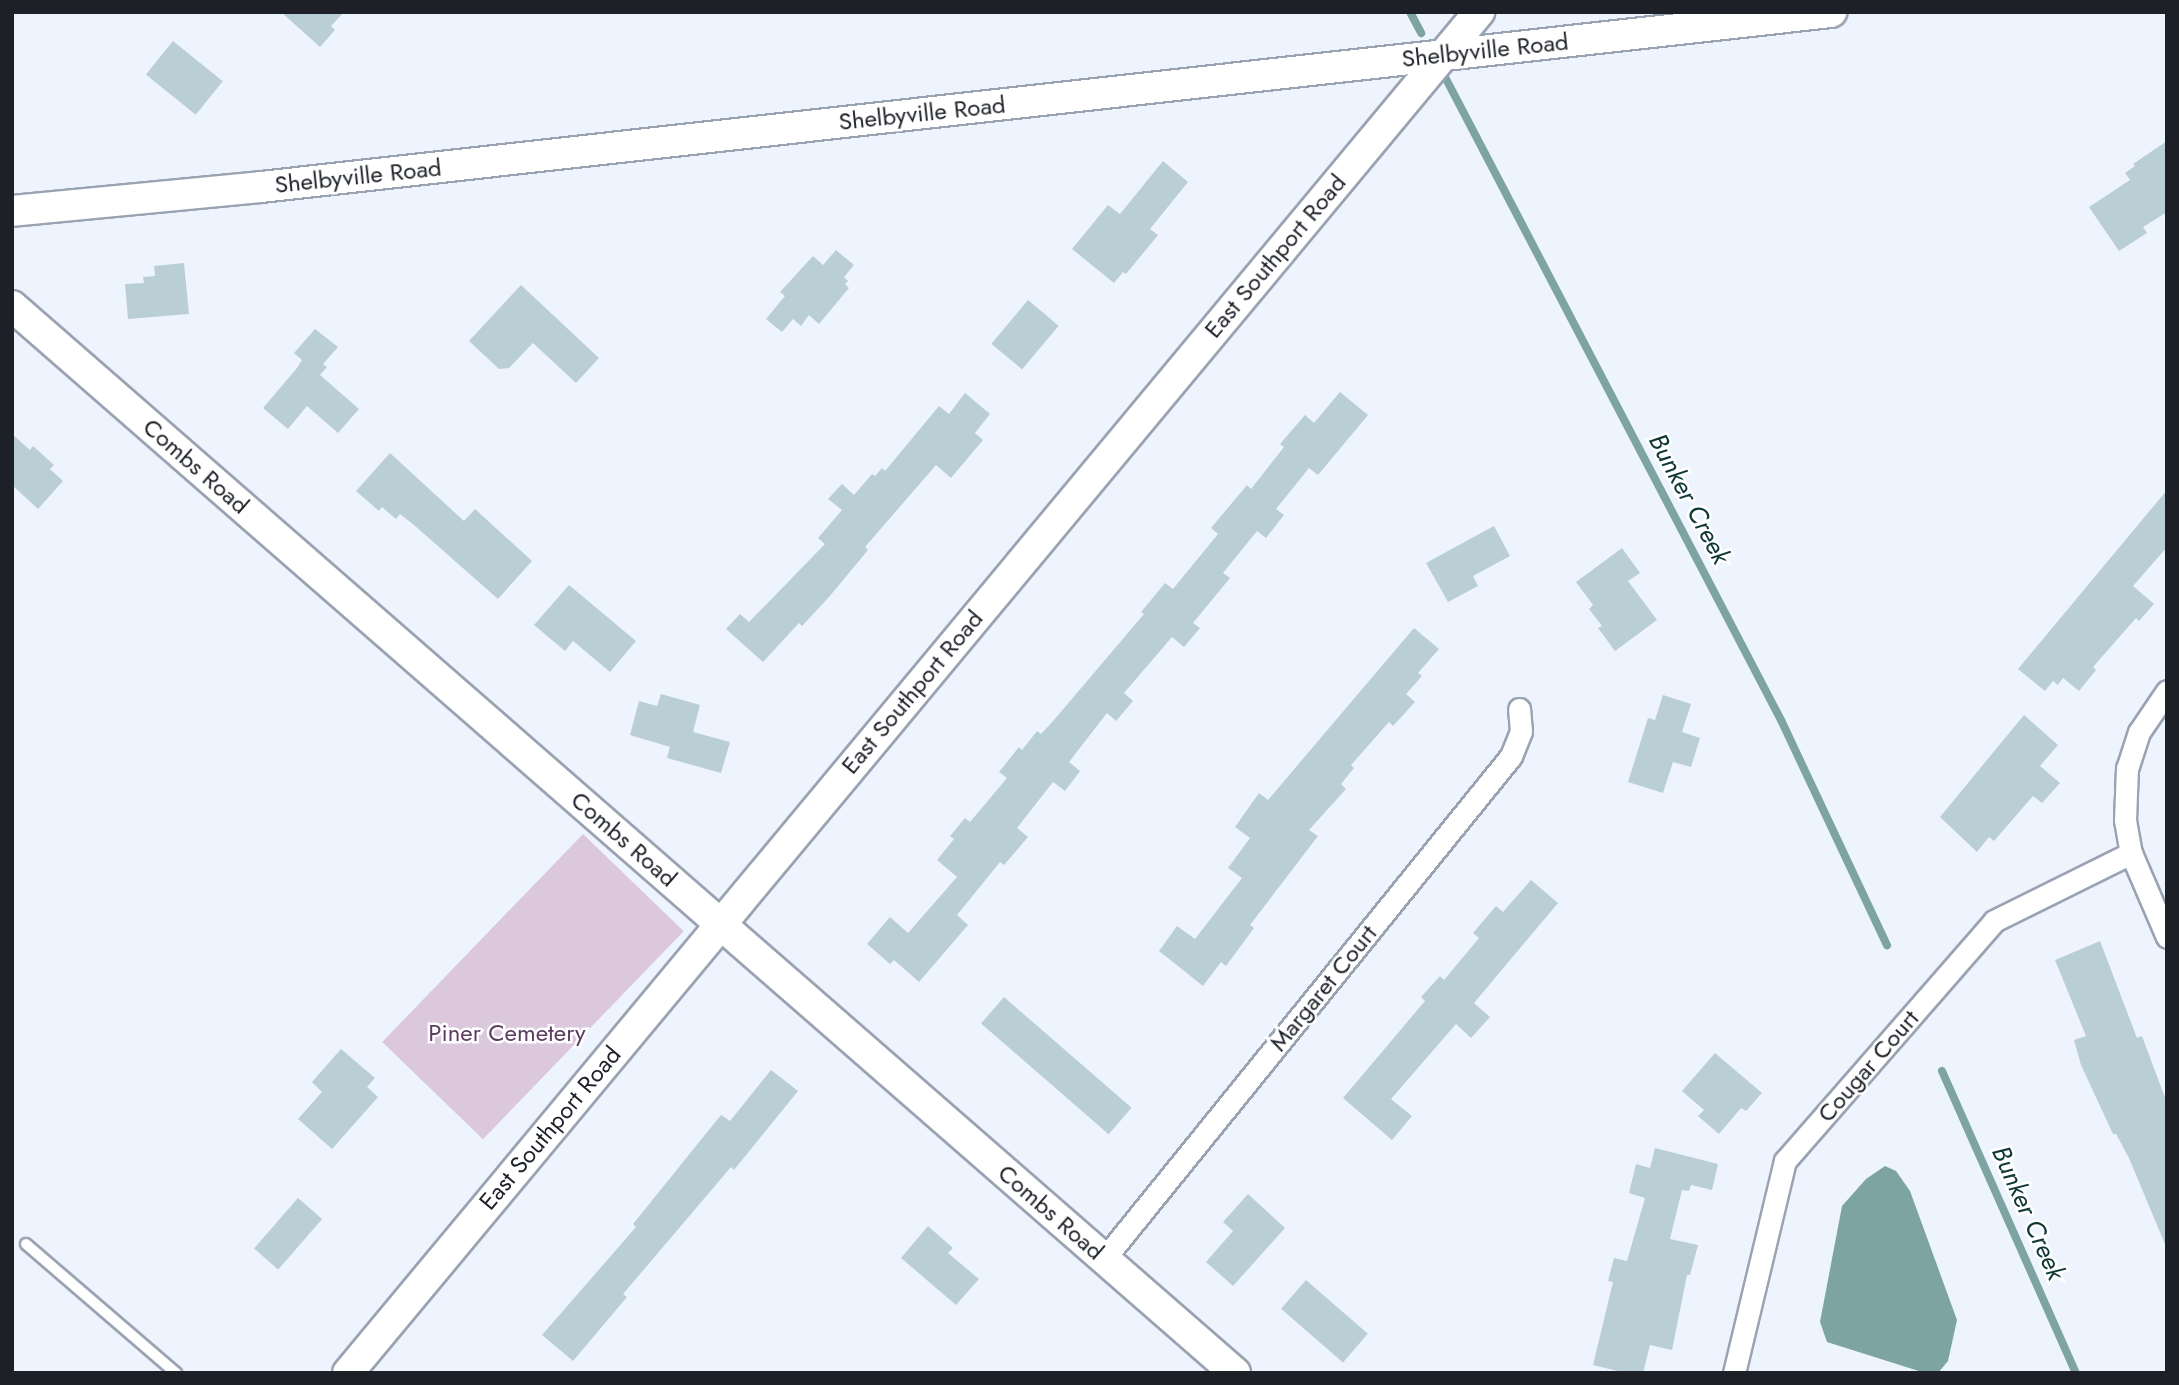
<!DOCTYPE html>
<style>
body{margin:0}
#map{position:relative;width:2179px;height:1385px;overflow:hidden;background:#eef4fe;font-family:Jost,sans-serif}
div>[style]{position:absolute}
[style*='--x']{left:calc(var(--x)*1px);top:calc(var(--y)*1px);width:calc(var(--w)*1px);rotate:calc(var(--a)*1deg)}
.green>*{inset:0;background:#dbc8dd;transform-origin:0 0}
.water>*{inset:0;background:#7da4a2}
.stream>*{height:8px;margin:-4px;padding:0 4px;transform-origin:4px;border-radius:4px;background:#7da4a2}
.building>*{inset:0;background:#baced6;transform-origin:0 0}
.roads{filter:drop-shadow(2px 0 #99a3b2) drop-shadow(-2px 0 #99a3b2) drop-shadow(0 2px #99a3b2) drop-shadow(0 -2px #99a3b2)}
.lane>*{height:10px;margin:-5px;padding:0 5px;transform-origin:5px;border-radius:5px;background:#fff}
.street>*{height:21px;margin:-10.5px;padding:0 10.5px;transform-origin:10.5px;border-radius:10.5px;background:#fff}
.secondary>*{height:30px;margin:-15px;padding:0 15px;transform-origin:15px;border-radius:15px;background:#fff}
span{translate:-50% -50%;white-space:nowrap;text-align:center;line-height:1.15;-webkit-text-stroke:5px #fff;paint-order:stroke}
.street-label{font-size:24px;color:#1d2127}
.park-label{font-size:24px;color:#5d3c61}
.water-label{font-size:26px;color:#0e3634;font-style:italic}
.frame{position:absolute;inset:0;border:14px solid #1d2127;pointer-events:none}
</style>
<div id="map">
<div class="green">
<div style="left:583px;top:834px;width:140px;height:289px;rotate:44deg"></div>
</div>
<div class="water">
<div style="clip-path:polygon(1885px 1166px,1896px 1171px,1910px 1191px,1957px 1320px,1948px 1361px,1938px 1373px,1925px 1373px,1827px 1342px,1820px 1322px,1842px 1206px,1866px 1179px)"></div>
</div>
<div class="stream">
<div style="--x:1410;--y:12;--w:24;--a:62"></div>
<div style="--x:1445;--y:77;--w:725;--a:62.41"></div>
<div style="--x:1781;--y:720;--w:249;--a:64.8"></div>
<div style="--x:1942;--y:1071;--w:330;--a:66.1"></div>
</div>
<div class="building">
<div style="clip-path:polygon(281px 12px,344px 12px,331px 26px,335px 30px,320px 47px)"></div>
<div style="left:173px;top:41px;width:64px;height:43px;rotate:39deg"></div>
<div style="clip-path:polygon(2167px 141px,2167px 212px,2143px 227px,2147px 233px,2119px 251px,2089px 207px,2130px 180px,2125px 173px,2135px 166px,2133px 164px)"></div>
<div style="clip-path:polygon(1163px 161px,1188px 182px,1150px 229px,1158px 235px,1126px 274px,1123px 272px,1114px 283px,1072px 249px,1108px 205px,1120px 214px)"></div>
<div style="clip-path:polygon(836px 250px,854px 265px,844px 277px,848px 281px,845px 284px,849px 288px,819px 324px,809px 315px,801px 326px,793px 319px,782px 332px,766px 319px,785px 296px,780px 292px,813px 256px,823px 265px)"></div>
<div style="clip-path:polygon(184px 263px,189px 314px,128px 319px,125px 284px,144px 283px,143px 277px,155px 276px,154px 266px)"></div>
<div style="clip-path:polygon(521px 285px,599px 358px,576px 383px,533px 343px,509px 368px,499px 369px,469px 341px)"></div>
<div style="left:1028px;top:300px;width:40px;height:57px;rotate:40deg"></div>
<div style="clip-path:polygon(315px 329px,338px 347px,323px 364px,327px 367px,320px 375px,359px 409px,338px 433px,307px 406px,288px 429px,263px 408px,297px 368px,302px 360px,294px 353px)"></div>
<div style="clip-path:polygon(1340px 392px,1368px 415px,1318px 475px,1309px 468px,1276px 509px,1284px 515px,1266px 538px,1257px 531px,1223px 573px,1230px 578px,1193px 623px,1200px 628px,1184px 647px,1172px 637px,1124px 693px,1133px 701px,1116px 721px,1107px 713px,1069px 762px,1080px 771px,1065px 791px,1053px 782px,1017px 828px,1028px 837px,1004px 865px,1000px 862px,957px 915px,968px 925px,919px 982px,894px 960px,890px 964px,867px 944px,890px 917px,908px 933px,957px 877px,937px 860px,954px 839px,950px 836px,965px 818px,970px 822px,1007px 778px,999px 772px,1019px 747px,1022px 750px,1037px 731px,1041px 734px,1054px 720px,1144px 614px,1141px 612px,1165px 583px,1173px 589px,1218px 534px,1211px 528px,1247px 485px,1251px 489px,1284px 447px,1280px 444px,1305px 415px,1314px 423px)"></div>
<div style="clip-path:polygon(965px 393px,990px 414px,975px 433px,983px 440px,951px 478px,936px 465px,865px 547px,868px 550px,829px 597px,802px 626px,799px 623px,763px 662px,726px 629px,740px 614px,749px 622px,825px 544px,818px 538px,842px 510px,828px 499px,842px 484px,854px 495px,872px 474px,875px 476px,882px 468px,885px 471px,939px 406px,949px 414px)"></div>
<div style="clip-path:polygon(12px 434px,30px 450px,33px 446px,54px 465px,50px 469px,63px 481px,38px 509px,12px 485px)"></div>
<div style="clip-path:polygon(390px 453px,464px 521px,475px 509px,532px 561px,498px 599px,414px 525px,400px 514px,396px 519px,382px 507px,379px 511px,356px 491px)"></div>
<div style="clip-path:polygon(2167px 490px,2167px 547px,2133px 586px,2154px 604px,2139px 621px,2136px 618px,2093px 667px,2096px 670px,2079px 691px,2063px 678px,2058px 685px,2053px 681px,2045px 691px,2018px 669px)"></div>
<div style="clip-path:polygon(1494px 526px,1510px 556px,1473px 576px,1478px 586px,1448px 602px,1426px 563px)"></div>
<div style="clip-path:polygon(1622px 548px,1640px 573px,1628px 581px,1657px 620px,1615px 651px,1598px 628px,1602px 626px,1589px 609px,1593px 605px,1576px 582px)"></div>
<div style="clip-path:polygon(569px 585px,636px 641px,610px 672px,573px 641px,565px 651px,534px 625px)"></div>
<div style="clip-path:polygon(1414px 628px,1439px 649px,1418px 673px,1422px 676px,1406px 694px,1415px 702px,1393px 726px,1389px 722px,1351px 765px,1354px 768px,1341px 784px,1346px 789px,1309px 830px,1318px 836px,1250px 925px,1254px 928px,1226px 966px,1221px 962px,1203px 986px,1159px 951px,1177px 926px,1195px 939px,1242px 878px,1228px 868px,1250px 838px,1235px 827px,1259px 793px,1268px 800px)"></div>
<div style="clip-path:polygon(661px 694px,700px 705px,693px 732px,730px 742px,721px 773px,667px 758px,670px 747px,630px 735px,639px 701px,657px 706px)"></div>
<div style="clip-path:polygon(1663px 695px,1691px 704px,1682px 732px,1700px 738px,1691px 767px,1673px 762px,1663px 793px,1628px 782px,1648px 718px,1655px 720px)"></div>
<div style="clip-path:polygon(2024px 715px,2058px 745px,2040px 766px,2060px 783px,2042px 803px,2033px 796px,1994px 841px,1989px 837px,1977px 852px,1940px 817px)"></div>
<div style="clip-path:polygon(1531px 880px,1558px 903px,1474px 1003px,1490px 1017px,1471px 1038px,1456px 1024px,1391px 1099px,1412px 1116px,1392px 1140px,1343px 1098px,1425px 1001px,1421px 997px,1440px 976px,1444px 980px,1479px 938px,1473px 933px,1496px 906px,1503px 912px)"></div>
<div style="clip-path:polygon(2100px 941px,2137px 1038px,2142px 1036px,2167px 1103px,2167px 1249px,2129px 1158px,2116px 1134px,2113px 1134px,2081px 1065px,2074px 1040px,2086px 1036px,2055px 960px)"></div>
<div style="left:1004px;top:997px;width:169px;height:35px;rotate:41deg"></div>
<div style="clip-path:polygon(341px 1049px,375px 1078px,367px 1087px,378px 1097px,332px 1149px,298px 1119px,322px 1092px,312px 1082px)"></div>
<div style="clip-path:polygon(1715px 1053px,1762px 1093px,1746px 1111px,1741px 1108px,1719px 1134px,1698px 1116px,1704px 1110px,1682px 1091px)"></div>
<div style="clip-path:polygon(771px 1070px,798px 1091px,734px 1170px,731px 1167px,623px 1294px,627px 1297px,573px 1361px,542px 1335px,636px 1227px,633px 1224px,721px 1115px,730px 1121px)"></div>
<div style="clip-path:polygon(1655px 1148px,1718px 1164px,1712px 1190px,1691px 1185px,1689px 1191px,1682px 1190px,1670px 1239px,1698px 1245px,1690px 1275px,1687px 1275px,1672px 1350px,1650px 1345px,1643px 1373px,1626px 1373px,1593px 1365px,1613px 1282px,1608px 1281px,1614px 1258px,1627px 1261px,1645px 1198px,1629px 1193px,1636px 1164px,1650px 1168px)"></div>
<div style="clip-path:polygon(1248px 1194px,1285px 1228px,1233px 1286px,1206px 1262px,1233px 1231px,1223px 1222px)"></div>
<div style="left:298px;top:1198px;width:32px;height:67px;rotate:41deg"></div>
<div style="clip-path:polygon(928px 1226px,953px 1248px,948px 1253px,979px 1279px,956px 1305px,901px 1258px)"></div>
<div style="left:1306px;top:1280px;width:82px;height:38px;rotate:41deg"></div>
</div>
<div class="roads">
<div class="lane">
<div style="--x:26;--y:1244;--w:198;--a:40.7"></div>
</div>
<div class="street">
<div style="--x:2167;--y:691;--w:50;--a:124.3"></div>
<div style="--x:2139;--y:732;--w:38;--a:108"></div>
<div style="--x:2127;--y:768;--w:52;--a:92.2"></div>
<div style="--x:2125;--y:820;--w:34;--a:80"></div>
<div style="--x:2131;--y:853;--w:91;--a:66.8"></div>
<div style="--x:1104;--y:1259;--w:647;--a:-51.02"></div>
<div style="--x:1511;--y:756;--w:27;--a:-68"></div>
<div style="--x:1521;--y:731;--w:22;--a:-95"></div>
<div style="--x:1734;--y:1373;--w:218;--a:-76.5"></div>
<div style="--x:1785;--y:1161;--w:318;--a:-48.9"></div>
<div style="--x:1994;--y:921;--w:153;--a:-26.4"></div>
</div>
<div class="secondary">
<div style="--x:12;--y:211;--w:250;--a:-5.5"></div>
<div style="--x:261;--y:187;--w:1580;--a:-6.36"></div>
<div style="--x:12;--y:306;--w:1623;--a:41.1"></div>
<div style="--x:348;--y:1373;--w:1770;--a:-50.27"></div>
</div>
</div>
<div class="street-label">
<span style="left:1485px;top:50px;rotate:-6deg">Shelbyville Road</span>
<span style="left:922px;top:113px;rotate:-6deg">Shelbyville Road</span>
<span style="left:358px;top:176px;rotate:-6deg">Shelbyville Road</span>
<span style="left:1275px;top:256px;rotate:-50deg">East Southport Road</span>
<span style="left:196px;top:466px;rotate:41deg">Combs Road</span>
<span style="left:912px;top:692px;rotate:-50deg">East Southport Road</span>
<span style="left:624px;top:839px;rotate:41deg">Combs Road</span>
<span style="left:1323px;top:988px;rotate:-51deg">Margaret Court</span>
<span style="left:1868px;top:1066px;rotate:-49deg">Cougar Court</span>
<span style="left:550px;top:1128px;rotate:-50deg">East Southport Road</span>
<span style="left:1051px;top:1212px;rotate:41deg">Combs Road</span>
</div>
<div class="park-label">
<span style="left:507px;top:1033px">Piner Cemetery</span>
</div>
<div class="water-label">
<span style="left:1689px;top:499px;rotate:62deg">Bunker Creek</span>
<span style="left:2028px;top:1213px;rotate:66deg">Bunker Creek</span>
</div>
<div class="frame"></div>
</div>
